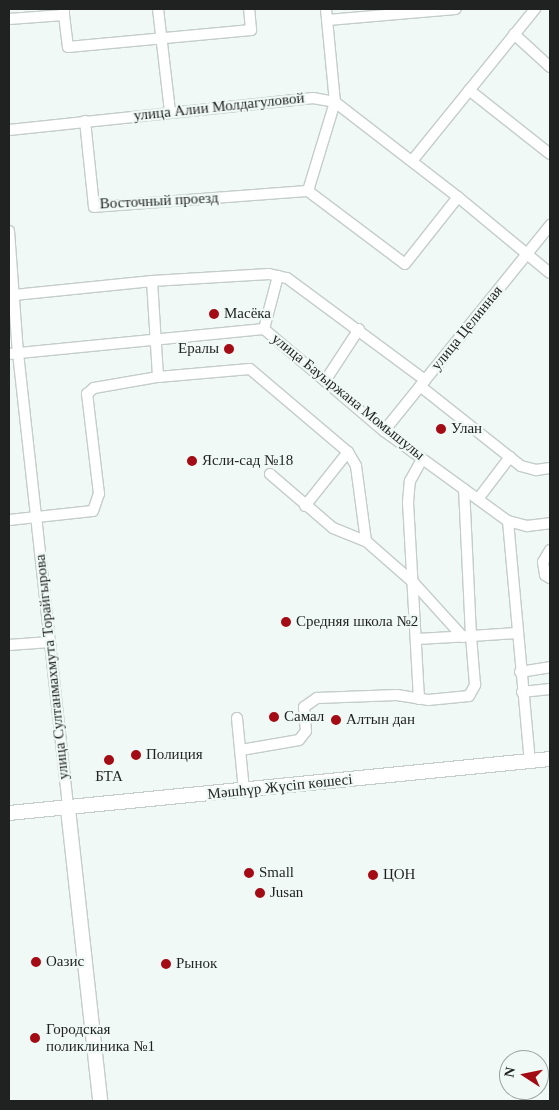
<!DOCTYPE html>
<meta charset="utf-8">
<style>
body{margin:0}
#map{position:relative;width:559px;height:1110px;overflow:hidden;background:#f0f9f6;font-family:Georgia,serif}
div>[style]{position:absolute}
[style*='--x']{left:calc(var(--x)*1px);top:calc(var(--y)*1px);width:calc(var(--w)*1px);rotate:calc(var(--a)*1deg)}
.roads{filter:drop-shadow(1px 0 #c4cdc9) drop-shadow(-1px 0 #c4cdc9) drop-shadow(0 1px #c4cdc9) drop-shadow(0 -1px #c4cdc9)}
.minor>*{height:10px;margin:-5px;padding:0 5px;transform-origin:5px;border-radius:5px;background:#fff}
.major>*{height:14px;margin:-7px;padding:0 7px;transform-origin:7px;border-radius:7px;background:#fff}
.dots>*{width:14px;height:14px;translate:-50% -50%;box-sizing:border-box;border:2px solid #f0f9f6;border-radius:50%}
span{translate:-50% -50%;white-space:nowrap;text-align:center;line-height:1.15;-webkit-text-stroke:4.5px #f0f9f6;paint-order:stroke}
.street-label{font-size:15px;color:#1f2221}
.poi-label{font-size:15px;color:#1f2221}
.left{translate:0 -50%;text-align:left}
.right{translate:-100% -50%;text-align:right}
.frame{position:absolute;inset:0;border:10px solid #1f2221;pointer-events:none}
.north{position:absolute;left:499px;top:1050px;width:50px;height:50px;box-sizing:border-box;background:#f0f9f6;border:1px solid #9ca3a1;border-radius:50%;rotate:281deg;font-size:14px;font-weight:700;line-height:20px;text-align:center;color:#1f2221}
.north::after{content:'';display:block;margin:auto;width:18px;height:22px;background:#a40c15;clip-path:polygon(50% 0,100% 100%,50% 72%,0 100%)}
</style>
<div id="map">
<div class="roads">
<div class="minor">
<div style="--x:158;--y:9;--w:103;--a:83.3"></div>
<div style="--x:326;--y:9;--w:93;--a:84.5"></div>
<div style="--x:335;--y:102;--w:93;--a:106.9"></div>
<div style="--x:308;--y:191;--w:121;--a:37"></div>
<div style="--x:405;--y:264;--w:85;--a:-51.7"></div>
<div style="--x:64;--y:15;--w:32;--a:83"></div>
<div style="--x:68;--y:47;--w:184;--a:-5.3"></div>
<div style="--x:251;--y:30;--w:21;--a:-95"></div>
<div style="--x:9;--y:19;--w:55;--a:-4.2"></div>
<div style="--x:64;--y:15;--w:5;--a:-90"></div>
<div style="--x:328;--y:20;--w:128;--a:-4.9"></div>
<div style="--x:514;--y:34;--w:49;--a:42.5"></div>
<div style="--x:469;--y:90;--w:103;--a:38.3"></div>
<div style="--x:85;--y:121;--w:86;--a:84"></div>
<div style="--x:94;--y:207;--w:215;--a:-4.3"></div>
<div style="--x:9;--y:130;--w:306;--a:-6"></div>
<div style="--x:313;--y:98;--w:22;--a:10"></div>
<div style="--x:335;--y:102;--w:155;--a:37.7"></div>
<div style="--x:458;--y:197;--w:119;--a:39.6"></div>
<div style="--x:412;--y:161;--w:196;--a:-51"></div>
<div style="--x:9;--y:231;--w:122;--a:85.8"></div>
<div style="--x:18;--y:353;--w:459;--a:83.7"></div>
<div style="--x:152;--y:281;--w:96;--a:86.4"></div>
<div style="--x:14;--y:295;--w:139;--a:-5.8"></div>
<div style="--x:152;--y:281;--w:117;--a:-3.4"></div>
<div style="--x:269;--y:274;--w:18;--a:13"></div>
<div style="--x:287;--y:278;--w:172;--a:36.5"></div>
<div style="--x:264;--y:329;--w:55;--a:-75.2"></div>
<div style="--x:9;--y:354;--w:256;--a:-5.6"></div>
<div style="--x:264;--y:329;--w:157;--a:40.4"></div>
<div style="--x:384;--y:431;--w:153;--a:36"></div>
<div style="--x:508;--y:521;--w:20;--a:15"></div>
<div style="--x:527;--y:526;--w:23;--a:-7"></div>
<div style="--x:325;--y:381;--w:62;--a:-56.8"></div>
<div style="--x:420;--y:386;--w:129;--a:38.4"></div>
<div style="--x:521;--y:466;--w:16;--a:15"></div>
<div style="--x:536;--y:470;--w:14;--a:-8"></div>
<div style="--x:384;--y:431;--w:265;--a:-51.1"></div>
<div style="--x:270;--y:474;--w:83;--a:40.6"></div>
<div style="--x:333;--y:528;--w:35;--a:22"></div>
<div style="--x:478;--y:499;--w:53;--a:-52.7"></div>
<div style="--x:305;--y:506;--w:69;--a:-51.5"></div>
<div style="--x:9;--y:520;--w:84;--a:-6.1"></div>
<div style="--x:93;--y:511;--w:18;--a:-71"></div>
<div style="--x:99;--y:494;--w:101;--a:-96.8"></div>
<div style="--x:87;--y:394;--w:9;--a:-41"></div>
<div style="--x:94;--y:388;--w:65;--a:-9.8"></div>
<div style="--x:158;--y:377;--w:92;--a:-5"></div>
<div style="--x:250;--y:369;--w:128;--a:40.3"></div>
<div style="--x:348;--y:452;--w:16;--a:60"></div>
<div style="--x:356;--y:466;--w:76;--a:82.4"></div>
<div style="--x:366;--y:541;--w:64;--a:41.2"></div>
<div style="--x:414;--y:583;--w:73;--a:47.8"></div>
<div style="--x:508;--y:521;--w:241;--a:84.8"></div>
<div style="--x:550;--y:550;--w:14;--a:120"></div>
<div style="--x:543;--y:562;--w:13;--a:81"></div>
<div style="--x:545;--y:575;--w:6;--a:31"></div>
<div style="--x:417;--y:639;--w:54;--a:-3.2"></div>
<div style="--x:471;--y:636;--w:147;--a:-92.7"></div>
<div style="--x:9;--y:645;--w:41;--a:-4.2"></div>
<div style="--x:520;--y:672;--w:30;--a:-9"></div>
<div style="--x:522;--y:692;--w:28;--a:-6"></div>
<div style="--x:419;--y:699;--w:197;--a:-93.2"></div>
<div style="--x:408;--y:502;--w:21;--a:-85"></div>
<div style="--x:410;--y:481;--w:25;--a:-61"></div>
<div style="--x:237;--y:718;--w:73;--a:84.5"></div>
<div style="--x:241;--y:750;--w:59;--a:-9.8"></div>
<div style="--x:299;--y:740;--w:11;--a:-52"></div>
<div style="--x:306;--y:731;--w:24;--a:-95"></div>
<div style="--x:304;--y:707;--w:16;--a:-35"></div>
<div style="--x:317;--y:698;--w:80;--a:-2.1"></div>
<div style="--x:397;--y:695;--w:31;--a:9"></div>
<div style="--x:428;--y:700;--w:41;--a:-5.6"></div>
<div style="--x:469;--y:696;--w:13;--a:-61"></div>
<div style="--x:475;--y:685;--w:49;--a:-94.7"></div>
<div style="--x:471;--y:636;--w:46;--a:-3.7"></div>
</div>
<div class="major">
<div style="--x:68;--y:809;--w:294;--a:83.7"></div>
<div style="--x:9;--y:813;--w:544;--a:-5.7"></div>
</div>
</div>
<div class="dots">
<div style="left:214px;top:314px;background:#a40c15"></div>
<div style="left:229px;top:349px;background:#a40c15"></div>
<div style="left:441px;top:429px;background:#a40c15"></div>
<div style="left:192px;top:461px;background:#a40c15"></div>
<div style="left:286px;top:622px;background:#a40c15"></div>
<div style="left:274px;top:717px;background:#a40c15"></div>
<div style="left:336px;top:720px;background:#a40c15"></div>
<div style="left:136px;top:755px;background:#a40c15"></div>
<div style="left:109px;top:760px;background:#a40c15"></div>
<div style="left:249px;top:873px;background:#a40c15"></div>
<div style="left:373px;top:875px;background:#a40c15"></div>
<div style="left:260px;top:893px;background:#a40c15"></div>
<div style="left:36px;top:962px;background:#a40c15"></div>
<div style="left:166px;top:964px;background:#a40c15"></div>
<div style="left:35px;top:1038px;background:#a40c15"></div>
</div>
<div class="street-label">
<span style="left:219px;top:107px;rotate:-6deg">улица Алии Молдагуловой</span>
<span style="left:159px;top:201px;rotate:-3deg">Восточный проезд</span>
<span style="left:467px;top:328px;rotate:-51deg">улица Целинная</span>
<span style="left:348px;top:397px;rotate:39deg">улица Бауыржана Момышулы</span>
<span style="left:52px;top:667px;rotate:-96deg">улица Султанмахмута Торайгырова</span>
<span style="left:280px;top:787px;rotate:-6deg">Мәшһүр Жүсіп көшесі</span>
</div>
<div class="poi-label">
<span class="left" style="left:224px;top:314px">Масёка</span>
<span class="right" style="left:219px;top:349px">Ералы</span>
<span class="left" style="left:451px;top:429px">Улан</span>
<span class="left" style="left:202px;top:461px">Ясли-сад №18</span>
<span class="left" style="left:296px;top:622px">Средняя школа №2</span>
<span class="left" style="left:284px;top:717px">Самал</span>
<span class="left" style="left:346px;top:720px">Алтын дан</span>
<span class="left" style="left:146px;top:755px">Полиция</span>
<span style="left:109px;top:777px">БТА</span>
<span class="left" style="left:259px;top:873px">Small</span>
<span class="left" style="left:383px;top:875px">ЦОН</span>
<span class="left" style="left:270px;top:893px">Jusan</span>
<span class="left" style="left:46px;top:962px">Оазис</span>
<span class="left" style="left:176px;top:964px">Рынок</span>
<span class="left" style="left:46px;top:1038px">Городская<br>поликлиника №1</span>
</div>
<div class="frame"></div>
<div class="north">N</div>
</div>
